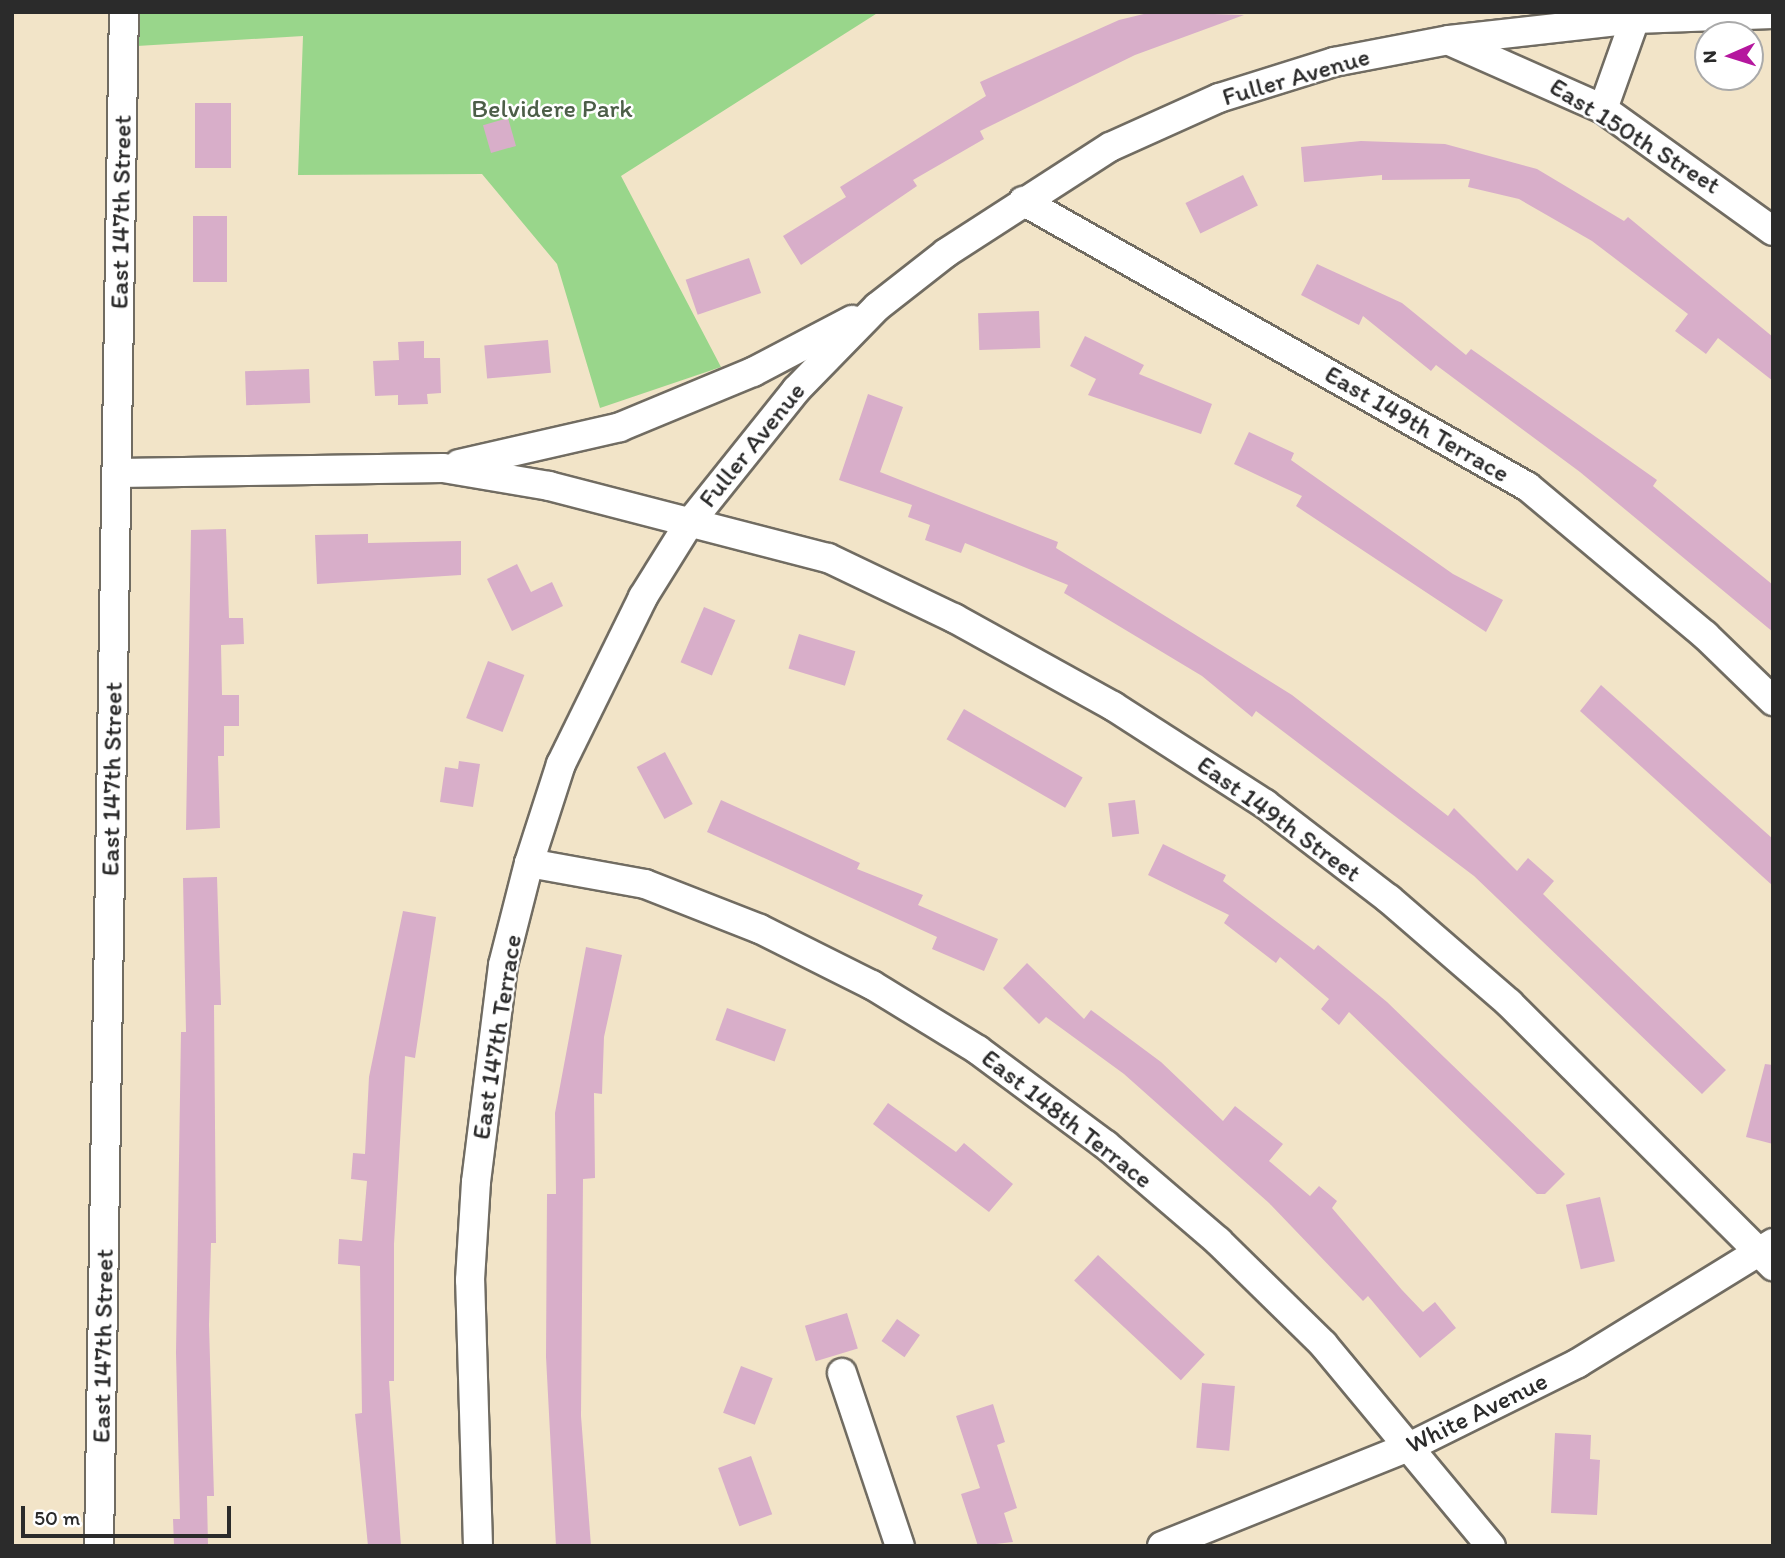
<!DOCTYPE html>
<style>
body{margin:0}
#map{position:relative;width:1785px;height:1558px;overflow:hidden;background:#f2e4c8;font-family:Itim,sans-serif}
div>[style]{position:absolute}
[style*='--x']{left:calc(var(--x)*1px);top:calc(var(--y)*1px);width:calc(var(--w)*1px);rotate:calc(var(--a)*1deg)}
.green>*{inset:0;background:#99d68b}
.building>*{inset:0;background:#d8aec9;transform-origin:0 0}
.roads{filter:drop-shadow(2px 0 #716c62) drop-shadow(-2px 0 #716c62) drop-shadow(0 2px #716c62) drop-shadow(0 -2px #716c62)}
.minor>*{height:28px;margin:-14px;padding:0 14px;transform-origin:14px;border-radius:14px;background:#fff}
span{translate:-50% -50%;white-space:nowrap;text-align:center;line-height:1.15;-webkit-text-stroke:5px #fff;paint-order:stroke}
.street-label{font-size:26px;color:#2b2b2b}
.park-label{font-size:26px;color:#4c5e48}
.frame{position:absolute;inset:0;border:14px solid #2b2b2b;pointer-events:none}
.north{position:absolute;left:1694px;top:21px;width:70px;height:70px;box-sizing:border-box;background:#fff;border:2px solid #aaa;border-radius:50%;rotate:267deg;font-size:19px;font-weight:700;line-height:28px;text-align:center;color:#2b2b2b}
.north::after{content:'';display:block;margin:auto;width:24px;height:32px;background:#b5179e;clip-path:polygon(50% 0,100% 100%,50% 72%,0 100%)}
.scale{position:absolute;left:21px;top:1506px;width:210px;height:32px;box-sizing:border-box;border:4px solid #2b2b2b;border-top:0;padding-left:9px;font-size:21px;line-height:24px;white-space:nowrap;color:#2b2b2b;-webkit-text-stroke:5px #fff;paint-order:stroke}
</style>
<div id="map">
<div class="green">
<div style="clip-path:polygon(138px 12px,879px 12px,621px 176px,721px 367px,600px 408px,557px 264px,482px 174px,298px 175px,303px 36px,137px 46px)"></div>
</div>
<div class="building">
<div style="clip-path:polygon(1152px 12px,1244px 15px,1135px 55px,980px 131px,984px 139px,913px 180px,917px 186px,801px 265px,783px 236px,846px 197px,840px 187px,986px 96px,980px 82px,1119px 20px)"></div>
<div style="left:195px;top:103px;width:36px;height:65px"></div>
<div style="left:508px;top:118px;width:29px;height:26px;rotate:74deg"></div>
<div style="clip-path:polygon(1361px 141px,1445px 144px,1537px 169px,1624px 221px,1628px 217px,1773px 337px,1773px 381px,1718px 338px,1706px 354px,1675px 331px,1688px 314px,1592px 241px,1519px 199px,1468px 187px,1470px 179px,1382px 180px,1382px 175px,1304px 182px,1301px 147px)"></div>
<div style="left:1243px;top:175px;width:34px;height:64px;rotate:64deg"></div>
<div style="left:193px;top:216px;width:34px;height:66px"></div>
<div style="left:749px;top:258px;width:37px;height:67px;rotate:71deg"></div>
<div style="clip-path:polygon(1317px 264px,1402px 303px,1466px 355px,1471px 349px,1657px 480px,1653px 486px,1773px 585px,1773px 632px,1580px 472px,1436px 365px,1431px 371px,1363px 316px,1359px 325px,1301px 295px)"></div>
<div style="left:1039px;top:311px;width:37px;height:61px;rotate:88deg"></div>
<div style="clip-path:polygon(1085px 336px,1144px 365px,1139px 374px,1212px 404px,1201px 434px,1088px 395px,1096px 379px,1070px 366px)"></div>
<div style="left:548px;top:340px;width:33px;height:64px;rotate:85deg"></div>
<div style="clip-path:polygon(424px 341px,424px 358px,440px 358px,441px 393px,427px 394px,428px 404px,398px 405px,398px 395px,375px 396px,373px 361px,399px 360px,398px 342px)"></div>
<div style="left:309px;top:369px;width:34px;height:64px;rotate:88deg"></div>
<div style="clip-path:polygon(868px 394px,903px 407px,880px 472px,1058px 542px,1056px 548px,1292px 695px,1448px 816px,1454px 808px,1517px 871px,1528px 858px,1554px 881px,1543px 894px,1726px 1070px,1702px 1094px,1474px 876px,1256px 711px,1252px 717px,1202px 676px,1064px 593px,1068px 585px,965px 543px,961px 553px,925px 540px,930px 525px,908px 517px,912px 505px,839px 480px)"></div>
<div style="clip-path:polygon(1249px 432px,1294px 453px,1291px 460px,1453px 574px,1503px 600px,1486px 632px,1296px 506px,1302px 496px,1234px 464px)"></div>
<div style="clip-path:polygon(226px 529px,229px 618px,243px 618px,244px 644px,221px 645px,222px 695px,239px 695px,239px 726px,224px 726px,224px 756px,218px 756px,220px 828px,186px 830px,191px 530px)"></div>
<div style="clip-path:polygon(368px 534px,368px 543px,461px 541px,461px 575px,317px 584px,315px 535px)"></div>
<div style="clip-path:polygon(517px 564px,531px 592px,552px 582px,563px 606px,512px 631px,487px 579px)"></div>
<div style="left:704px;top:607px;width:34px;height:60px;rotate:23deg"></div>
<div style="left:799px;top:634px;width:59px;height:36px;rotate:17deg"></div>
<div style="left:488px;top:661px;width:39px;height:61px;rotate:21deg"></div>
<div style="clip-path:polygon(1601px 685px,1773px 839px,1773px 886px,1580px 711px)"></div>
<div style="left:964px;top:709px;width:137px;height:35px;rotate:30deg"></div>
<div style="left:665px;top:752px;width:59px;height:32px;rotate:62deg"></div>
<div style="clip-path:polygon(459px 761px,480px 764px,473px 807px,440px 802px,445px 767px,458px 769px)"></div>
<div style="clip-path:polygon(721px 800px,860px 863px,857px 869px,923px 895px,918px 905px,998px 939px,984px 971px,932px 949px,937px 937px,707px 832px)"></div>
<div style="left:1135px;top:800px;width:34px;height:27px;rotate:83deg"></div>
<div style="clip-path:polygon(1163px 844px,1226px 875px,1223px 881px,1314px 950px,1318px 945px,1387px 1002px,1565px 1174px,1545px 1194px,1537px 1194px,1349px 1012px,1339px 1025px,1321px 1009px,1329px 999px,1280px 957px,1276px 963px,1224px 923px,1229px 915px,1148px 875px)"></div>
<div style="clip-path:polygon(217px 877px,221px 1005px,214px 1005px,216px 1243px,211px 1243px,209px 1325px,214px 1496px,207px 1496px,208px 1546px,174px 1546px,173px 1519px,180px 1519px,176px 1353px,181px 1032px,186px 1032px,183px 878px)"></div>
<div style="clip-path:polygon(403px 911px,436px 917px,415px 1058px,405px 1056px,394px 1244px,394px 1381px,389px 1381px,401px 1546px,368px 1546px,355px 1414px,362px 1413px,360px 1266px,338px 1264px,339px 1239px,362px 1241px,367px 1181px,351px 1179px,353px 1153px,365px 1154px,369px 1077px)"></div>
<div style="clip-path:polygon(586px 947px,622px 955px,604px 1037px,602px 1094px,594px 1093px,595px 1178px,583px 1179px,581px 1416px,591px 1546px,556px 1546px,546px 1357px,547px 1194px,556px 1194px,555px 1113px)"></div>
<div style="clip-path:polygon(1027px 963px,1084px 1019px,1091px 1010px,1161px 1062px,1223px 1121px,1235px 1106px,1283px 1144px,1269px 1161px,1310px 1196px,1319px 1186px,1337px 1201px,1332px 1208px,1402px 1290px,1423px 1312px,1435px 1302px,1456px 1328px,1420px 1358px,1368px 1296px,1363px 1301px,1269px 1203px,1124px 1074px,1046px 1017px,1039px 1024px,1003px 988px)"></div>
<div style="left:727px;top:1008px;width:63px;height:34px;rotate:20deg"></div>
<div style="clip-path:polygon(1765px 1064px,1773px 1065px,1773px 1144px,1746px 1137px)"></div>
<div style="clip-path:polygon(888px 1103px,956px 1152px,964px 1143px,1013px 1184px,989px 1212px,873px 1124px)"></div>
<div style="left:1600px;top:1197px;width:66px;height:35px;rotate:77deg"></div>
<div style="left:1098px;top:1255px;width:146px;height:35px;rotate:43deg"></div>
<div style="left:847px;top:1313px;width:37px;height:44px;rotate:73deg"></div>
<div style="left:897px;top:1319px;width:28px;height:27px;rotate:35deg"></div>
<div style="left:741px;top:1366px;width:34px;height:50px;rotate:21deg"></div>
<div style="left:1202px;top:1383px;width:33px;height:65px;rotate:5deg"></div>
<div style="clip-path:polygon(993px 1404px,1005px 1442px,997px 1445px,1017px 1508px,1004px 1513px,1013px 1542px,978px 1546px,961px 1494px,980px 1488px,956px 1416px)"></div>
<div style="clip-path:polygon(1555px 1433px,1591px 1435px,1590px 1459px,1600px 1460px,1597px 1515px,1551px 1513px)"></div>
<div style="left:751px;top:1456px;width:62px;height:35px;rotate:70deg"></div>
</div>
<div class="roads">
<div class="minor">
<div style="--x:1452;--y:42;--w:165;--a:23.9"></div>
<div style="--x:1603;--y:109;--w:209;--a:35.7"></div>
<div style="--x:1603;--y:109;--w:96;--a:-70.4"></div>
<div style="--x:1023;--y:201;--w:580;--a:29.52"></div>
<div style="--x:1528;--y:487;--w:231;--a:39.9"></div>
<div style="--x:1705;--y:635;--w:95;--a:44.1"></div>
<div style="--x:459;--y:464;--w:165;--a:-12.9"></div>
<div style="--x:620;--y:427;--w:144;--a:-22.5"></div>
<div style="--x:753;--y:372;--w:112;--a:-27.7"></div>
<div style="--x:118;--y:473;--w:325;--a:-0.9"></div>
<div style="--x:443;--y:468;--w:108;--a:9.6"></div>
<div style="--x:549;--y:486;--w:288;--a:14.5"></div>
<div style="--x:828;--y:558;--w:140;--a:25.5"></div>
<div style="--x:954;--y:618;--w:182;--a:29"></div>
<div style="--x:1113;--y:706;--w:181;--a:32.8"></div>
<div style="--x:1265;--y:804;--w:156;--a:37.5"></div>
<div style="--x:1389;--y:899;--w:159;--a:40.9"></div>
<div style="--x:1509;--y:1003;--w:373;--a:44.9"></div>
<div style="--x:529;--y:863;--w:118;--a:10.3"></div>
<div style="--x:645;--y:884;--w:123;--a:21.4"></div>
<div style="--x:760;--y:929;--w:125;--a:26.6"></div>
<div style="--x:872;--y:985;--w:124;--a:31.5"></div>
<div style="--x:978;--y:1050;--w:159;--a:36.6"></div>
<div style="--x:1106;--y:1145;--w:148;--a:40.6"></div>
<div style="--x:1218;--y:1241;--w:147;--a:44.4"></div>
<div style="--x:1323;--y:1344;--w:263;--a:50.3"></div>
<div style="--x:842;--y:1373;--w:182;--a:71.5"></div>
<div style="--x:99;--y:1546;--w:1534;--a:-89.07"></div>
<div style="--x:478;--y:1546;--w:266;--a:-91.7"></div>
<div style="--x:470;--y:1280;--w:98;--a:-86.5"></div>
<div style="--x:476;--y:1182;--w:219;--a:-82.9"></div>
<div style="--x:503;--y:965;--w:105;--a:-75.7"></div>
<div style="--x:529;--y:863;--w:104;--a:-72.1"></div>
<div style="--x:561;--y:764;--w:186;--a:-63.8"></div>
<div style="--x:643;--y:597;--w:85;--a:-58"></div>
<div style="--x:688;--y:525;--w:173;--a:-51.3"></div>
<div style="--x:796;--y:390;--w:116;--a:-45.7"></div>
<div style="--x:877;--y:307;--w:88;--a:-38"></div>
<div style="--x:946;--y:253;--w:195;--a:-32.9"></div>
<div style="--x:1110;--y:147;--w:120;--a:-24.2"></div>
<div style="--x:1219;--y:98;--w:121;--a:-17.4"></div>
<div style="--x:1334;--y:62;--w:117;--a:-10.8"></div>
<div style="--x:1449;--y:40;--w:187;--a:-6.4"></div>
<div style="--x:1635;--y:19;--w:138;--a:-2.1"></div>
<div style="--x:1162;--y:1546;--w:271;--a:-21.9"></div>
<div style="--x:1413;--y:1445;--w:184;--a:-26.4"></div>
<div style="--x:1578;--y:1363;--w:229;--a:-31.6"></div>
</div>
</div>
<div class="street-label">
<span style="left:1296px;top:77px;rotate:-16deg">Fuller Avenue</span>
<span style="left:1635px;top:136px;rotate:32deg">East 150th Street</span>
<span style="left:121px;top:212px;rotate:-89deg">East 147th Street</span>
<span style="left:1417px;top:424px;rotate:30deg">East 149th Terrace</span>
<span style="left:752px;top:445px;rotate:-51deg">Fuller Avenue</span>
<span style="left:112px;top:779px;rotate:-89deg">East 147th Street</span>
<span style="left:1279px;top:819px;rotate:36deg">East 149th Street</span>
<span style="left:497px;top:1037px;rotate:-81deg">East 147th Terrace</span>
<span style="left:1067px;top:1119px;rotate:38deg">East 148th Terrace</span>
<span style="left:103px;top:1346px;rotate:-89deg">East 147th Street</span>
<span style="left:1477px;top:1413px;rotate:-26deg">White Avenue</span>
</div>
<div class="park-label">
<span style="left:552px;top:109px">Belvidere Park</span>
</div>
<div class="frame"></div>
<div class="north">N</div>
<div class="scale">50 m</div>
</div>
